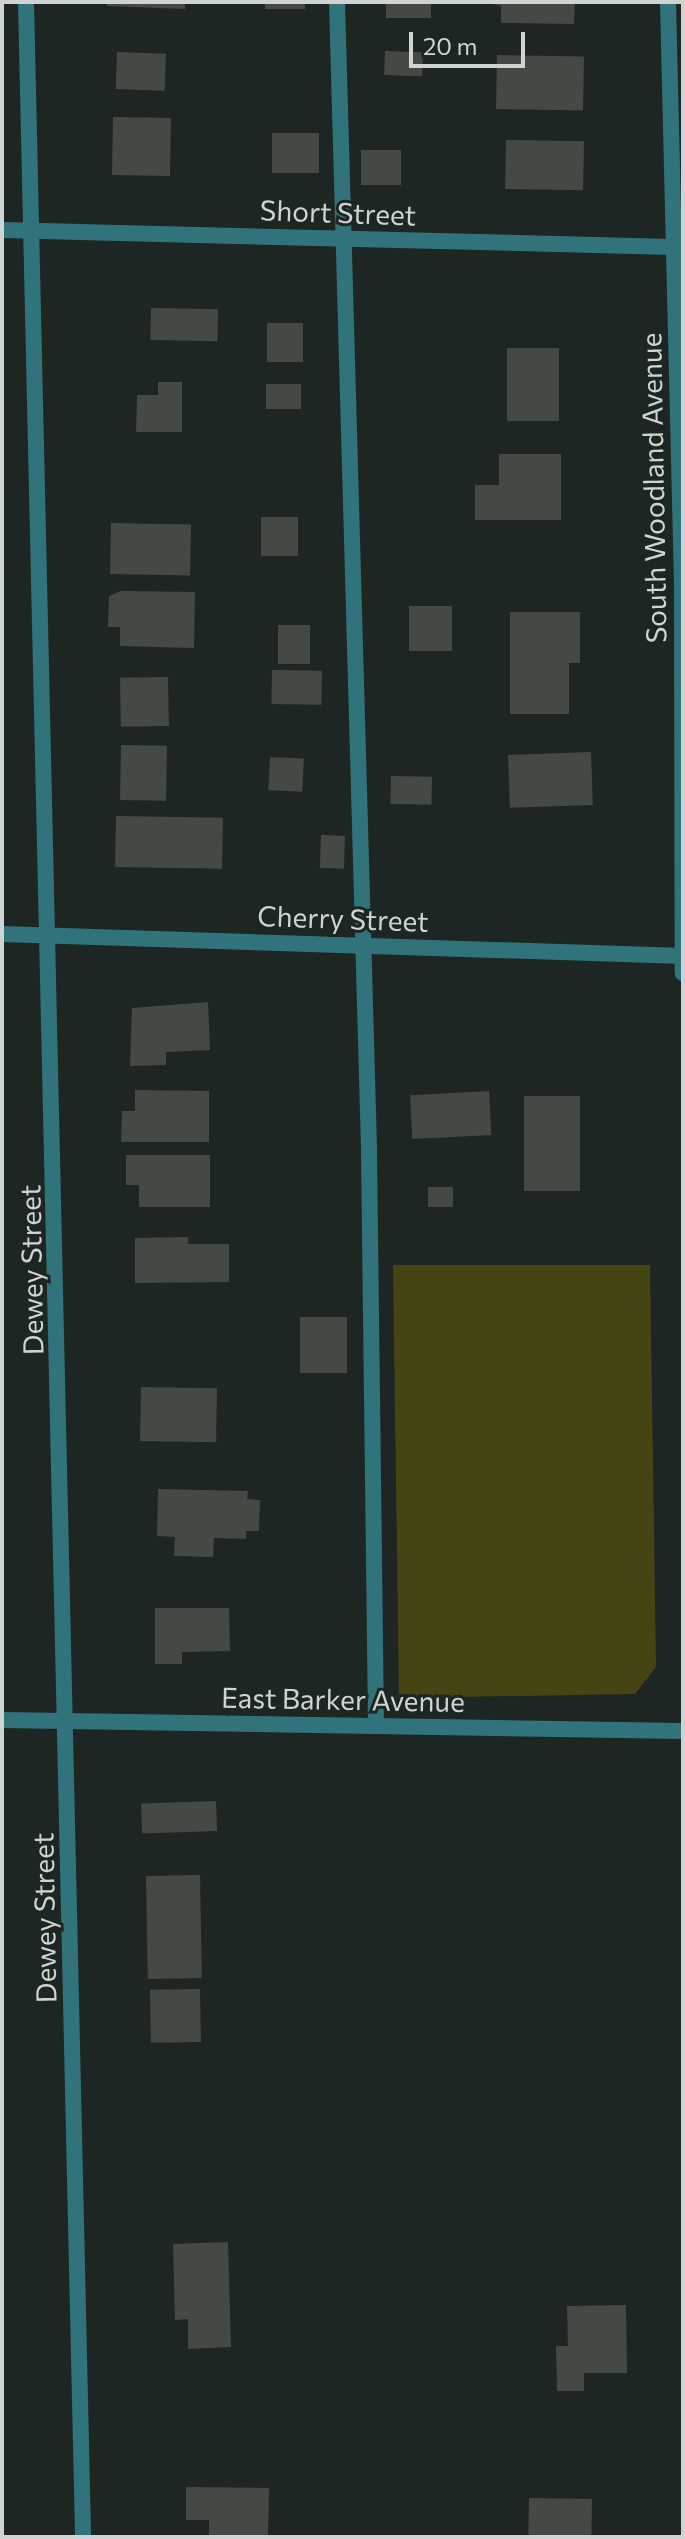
<!DOCTYPE html>
<style>
body{margin:0}
#map{position:relative;width:685px;height:2539px;overflow:hidden;background:#1d2623;font-family:Commissioner,sans-serif}
div>[style]{position:absolute}
[style*='--x']{left:calc(var(--x)*1px);top:calc(var(--y)*1px);width:calc(var(--w)*1px);rotate:calc(var(--a)*1deg)}
.green>*{inset:0;background:#474414}
.building>*{inset:0;background:#444a43;transform-origin:0 0}
.service>*{height:16px;margin:-8px;padding:0 8px;transform-origin:8px;border-radius:8px;background:#31737b}
.minor>*{height:16px;margin:-8px;padding:0 8px;transform-origin:8px;border-radius:8px;background:#31737b}
.tertiary>*{height:16px;margin:-8px;padding:0 8px;transform-origin:8px;border-radius:8px;background:#31737b}
span{translate:-50% -50%;white-space:nowrap;text-align:center;line-height:1.15;-webkit-text-stroke:6px #1d2623;paint-order:stroke}
.street-label{font-size:28px;color:#cfd4d2}
.frame{position:absolute;inset:0;border:4px solid #cfd4d2;pointer-events:none}
.scale{position:absolute;left:409px;top:32px;width:116px;height:36px;box-sizing:border-box;border:4px solid #cfd4d2;border-top:0;padding-left:10px;font-size:24px;line-height:28px;white-space:nowrap;color:#cfd4d2;-webkit-text-stroke:6px #1d2623;paint-order:stroke}
</style>
<div id="map">
<div class="green">
<div style="clip-path:polygon(393px 1265px,650px 1265px,656px 1667px,635px 1694px,399px 1698px)"></div>
</div>
<div class="building">
<div style="clip-path:polygon(107px 2px,185px 2px,185px 9px,107px 6px)"></div>
<div style="left:265px;top:2px;width:40px;height:7px"></div>
<div style="left:386px;top:2px;width:45px;height:16px"></div>
<div style="clip-path:polygon(485px 2px,575px 2px,574px 24px,501px 23px,501px 6px)"></div>
<div style="left:385px;top:51px;width:38px;height:24px;rotate:2deg"></div>
<div style="left:117px;top:52px;width:49px;height:37px;rotate:2deg"></div>
<div style="left:497px;top:55px;width:87px;height:54px;rotate:1deg"></div>
<div style="left:113px;top:117px;width:58px;height:58px;rotate:1deg"></div>
<div style="left:272px;top:133px;width:47px;height:40px"></div>
<div style="left:506px;top:140px;width:78px;height:49px;rotate:1deg"></div>
<div style="left:361px;top:150px;width:40px;height:35px"></div>
<div style="left:151px;top:308px;width:67px;height:32px;rotate:1deg"></div>
<div style="left:267px;top:323px;width:36px;height:39px"></div>
<div style="left:507px;top:348px;width:52px;height:73px"></div>
<div style="clip-path:polygon(158px 382px,182px 382px,182px 432px,136px 432px,137px 395px,158px 395px)"></div>
<div style="left:266px;top:384px;width:35px;height:25px"></div>
<div style="clip-path:polygon(499px 454px,561px 454px,561px 520px,475px 520px,475px 485px,499px 485px)"></div>
<div style="left:261px;top:517px;width:37px;height:39px"></div>
<div style="left:111px;top:523px;width:80px;height:51px;rotate:1deg"></div>
<div style="clip-path:polygon(121px 591px,195px 592px,194px 648px,120px 646px,120px 627px,108px 627px,109px 596px)"></div>
<div style="left:409px;top:606px;width:43px;height:45px"></div>
<div style="clip-path:polygon(510px 612px,580px 612px,580px 663px,569px 663px,569px 714px,510px 714px)"></div>
<div style="left:278px;top:625px;width:32px;height:39px"></div>
<div style="left:272px;top:670px;width:50px;height:34px;rotate:1deg"></div>
<div style="left:168px;top:677px;width:49px;height:48px;rotate:89deg"></div>
<div style="left:121px;top:745px;width:46px;height:55px;rotate:1deg"></div>
<div style="left:591px;top:752px;width:53px;height:83px;rotate:88deg"></div>
<div style="left:270px;top:757px;width:34px;height:33px;rotate:3deg"></div>
<div style="left:391px;top:776px;width:41px;height:28px;rotate:1deg"></div>
<div style="left:116px;top:816px;width:107px;height:51px;rotate:1deg"></div>
<div style="left:321px;top:835px;width:24px;height:33px;rotate:2deg"></div>
<div style="clip-path:polygon(208px 1002px,210px 1050px,166px 1052px,166px 1065px,130px 1066px,132px 1008px)"></div>
<div style="clip-path:polygon(135px 1090px,209px 1091px,209px 1142px,121px 1142px,122px 1111px,135px 1111px)"></div>
<div style="left:489px;top:1091px;width:44px;height:79px;rotate:87deg"></div>
<div style="left:524px;top:1096px;width:56px;height:95px"></div>
<div style="clip-path:polygon(126px 1155px,210px 1155px,210px 1207px,139px 1207px,139px 1185px,126px 1185px)"></div>
<div style="left:428px;top:1187px;width:25px;height:20px"></div>
<div style="clip-path:polygon(188px 1237px,188px 1244px,229px 1244px,229px 1282px,135px 1283px,135px 1238px)"></div>
<div style="left:300px;top:1317px;width:47px;height:56px"></div>
<div style="left:141px;top:1387px;width:76px;height:54px;rotate:1deg"></div>
<div style="clip-path:polygon(158px 1489px,248px 1491px,247px 1499px,260px 1500px,259px 1531px,246px 1531px,246px 1539px,214px 1538px,213px 1557px,174px 1556px,175px 1537px,157px 1536px)"></div>
<div style="clip-path:polygon(155px 1608px,229px 1608px,230px 1651px,182px 1652px,182px 1664px,155px 1664px)"></div>
<div style="left:216px;top:1801px;width:30px;height:75px;rotate:88deg"></div>
<div style="left:200px;top:1875px;width:103px;height:54px;rotate:89deg"></div>
<div style="left:200px;top:1989px;width:53px;height:50px;rotate:89deg"></div>
<div style="clip-path:polygon(228px 2242px,231px 2347px,188px 2349px,188px 2319px,175px 2320px,173px 2244px)"></div>
<div style="clip-path:polygon(626px 2305px,627px 2373px,584px 2373px,584px 2391px,557px 2391px,556px 2346px,568px 2346px,567px 2306px)"></div>
<div style="clip-path:polygon(186px 2487px,269px 2488px,268px 2537px,209px 2537px,209px 2520px,186px 2520px)"></div>
<div style="left:529px;top:2498px;width:63px;height:39px;rotate:1deg"></div>
</div>
<div class="service">
<div style="--x:337;--y:2;--w:1149;--a:88.4"></div>
<div style="--x:369;--y:1151;--w:574;--a:89.3"></div>
</div>
<div class="minor">
<div style="--x:26;--y:2;--w:2536;--a:88.71"></div>
<div style="--x:2;--y:230;--w:671;--a:1.45"></div>
<div style="--x:2;--y:934;--w:681;--a:1.85"></div>
</div>
<div class="tertiary">
<div style="--x:668;--y:2;--w:583;--a:88.62"></div>
<div style="--x:682;--y:585;--w:388;--a:89.9"></div>
<div style="--x:2;--y:1720;--w:681;--a:0.93"></div>
</div>
<div class="street-label">
<span style="left:338px;top:212px;rotate:2deg">Short Street</span>
<span style="left:653px;top:488px;rotate:-91deg">South Woodland Avenue</span>
<span style="left:343px;top:918px;rotate:2deg">Cherry Street</span>
<span style="left:31px;top:1270px;rotate:-91deg">Dewey Street</span>
<span style="left:343px;top:1699px;rotate:1deg">East Barker Avenue</span>
<span style="left:44px;top:1918px;rotate:-91deg">Dewey Street</span>
</div>
<div class="frame"></div>
<div class="scale">20 m</div>
</div>
